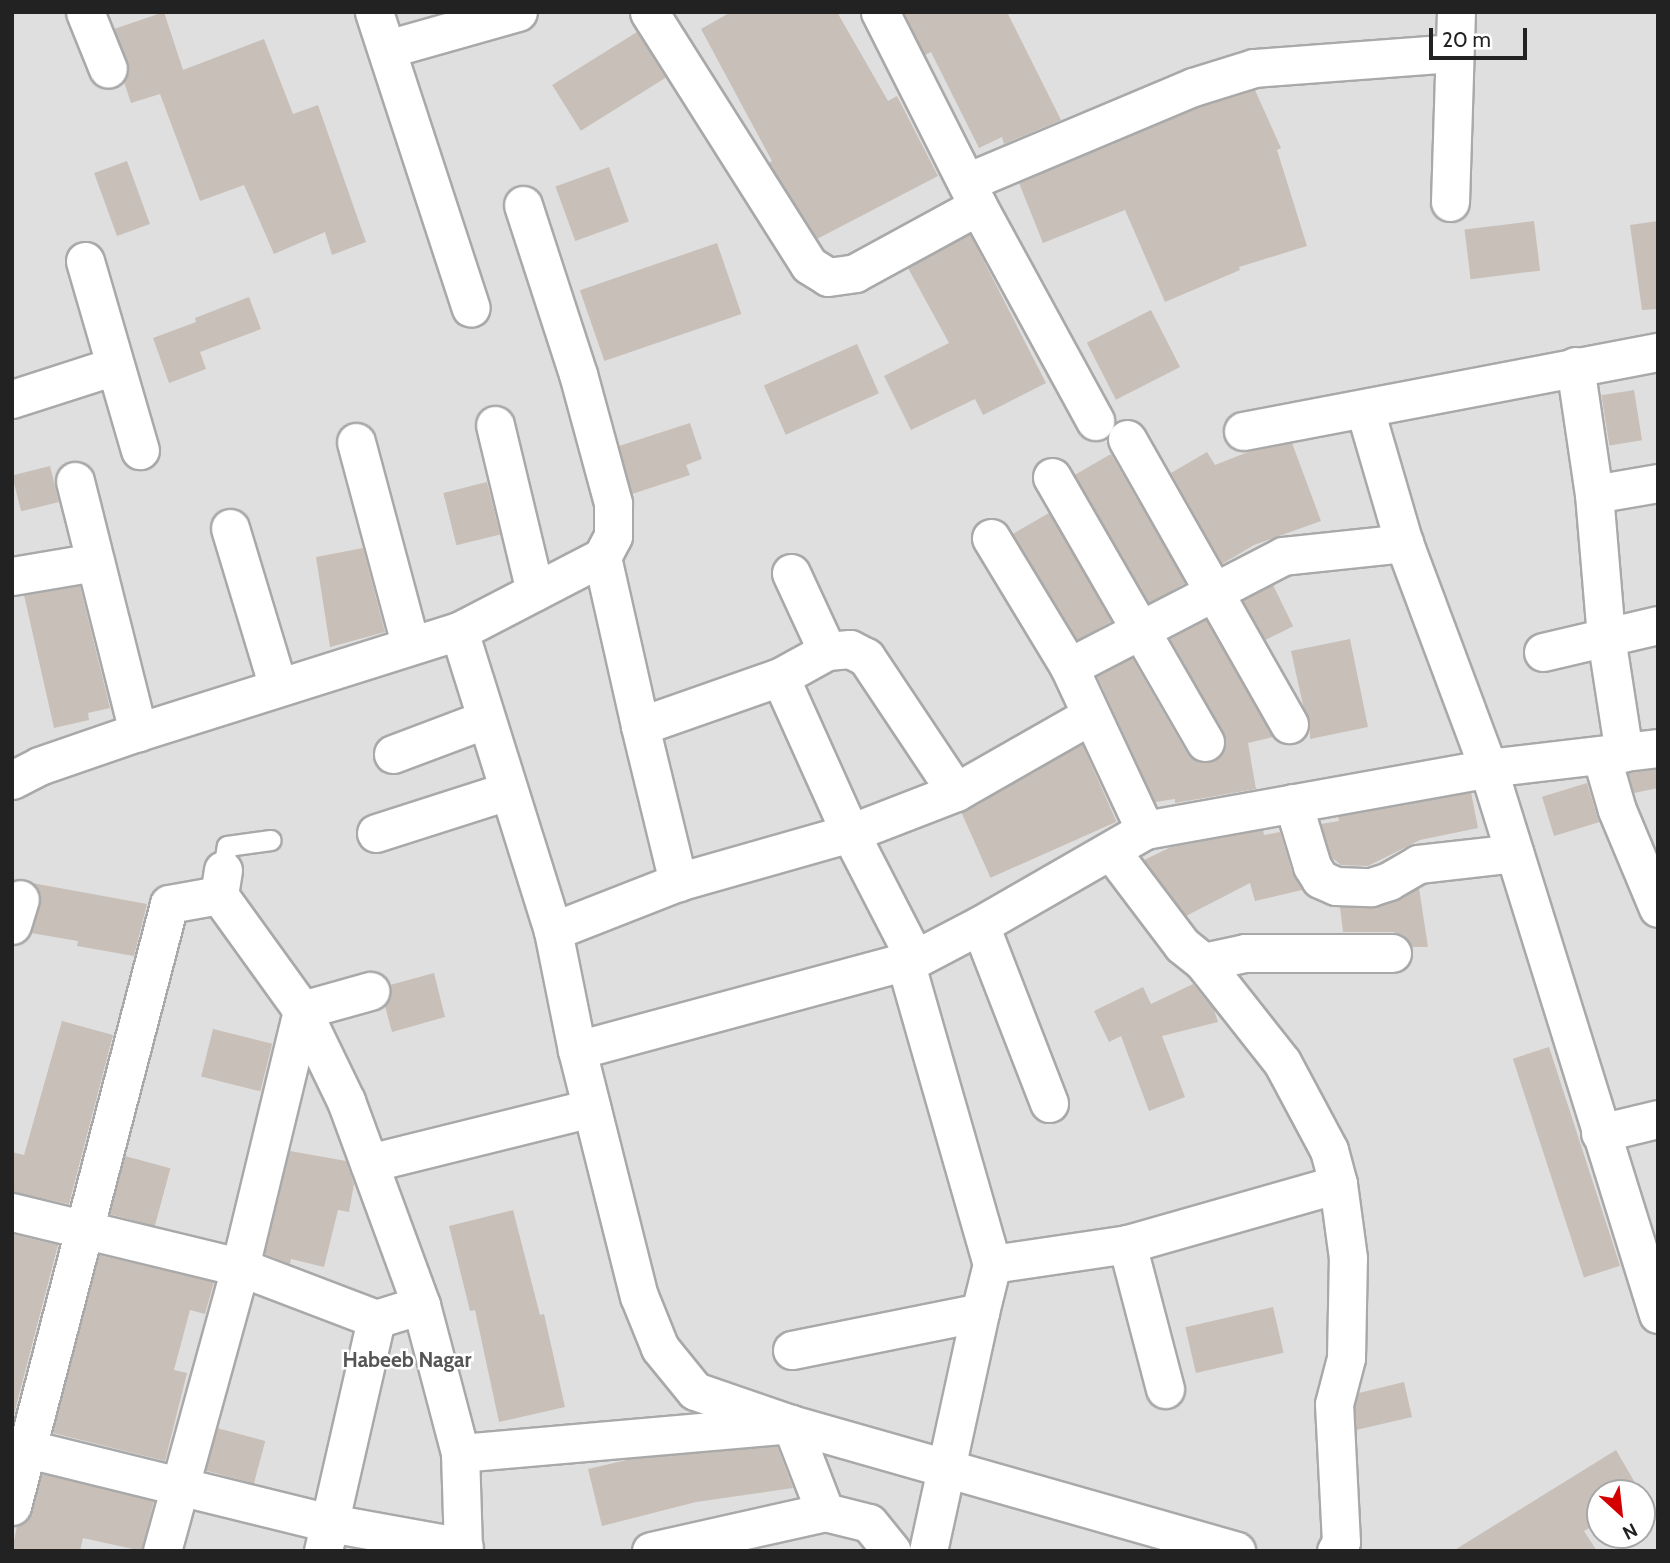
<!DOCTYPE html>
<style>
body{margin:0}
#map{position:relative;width:1670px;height:1563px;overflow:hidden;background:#f2efe9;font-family:Cabin,sans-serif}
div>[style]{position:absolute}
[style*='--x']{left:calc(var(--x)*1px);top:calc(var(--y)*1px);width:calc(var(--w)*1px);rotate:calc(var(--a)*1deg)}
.residential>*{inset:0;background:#e0dfdf}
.building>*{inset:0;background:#c7bfb8;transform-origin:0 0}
.roads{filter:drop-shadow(2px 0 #a9a9a9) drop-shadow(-2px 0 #a9a9a9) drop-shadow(0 2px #a9a9a9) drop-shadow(0 -2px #a9a9a9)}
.lane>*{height:19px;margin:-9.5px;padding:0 9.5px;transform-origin:9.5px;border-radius:9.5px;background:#fff}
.street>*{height:37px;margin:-18.5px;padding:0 18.5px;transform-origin:18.5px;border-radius:18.5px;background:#fff}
span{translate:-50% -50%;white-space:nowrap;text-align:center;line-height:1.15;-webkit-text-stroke:5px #fff;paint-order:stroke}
.neighbourhood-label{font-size:21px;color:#555;font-weight:700}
.frame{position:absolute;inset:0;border:14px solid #222;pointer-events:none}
.north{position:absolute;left:1586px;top:1479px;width:70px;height:70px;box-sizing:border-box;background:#fff;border:2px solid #a7a7a7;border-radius:50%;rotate:153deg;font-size:19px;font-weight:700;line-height:28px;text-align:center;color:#222}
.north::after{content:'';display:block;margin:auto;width:24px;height:32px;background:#d40000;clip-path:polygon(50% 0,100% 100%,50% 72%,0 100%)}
.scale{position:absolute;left:1429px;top:28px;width:98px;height:32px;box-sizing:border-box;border:4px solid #222;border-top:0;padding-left:9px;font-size:21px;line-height:24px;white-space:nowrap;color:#222;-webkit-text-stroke:5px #fff;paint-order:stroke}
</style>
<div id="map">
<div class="residential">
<div style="clip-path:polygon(evenodd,12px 12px,1658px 12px,1658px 1551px,12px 1551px,12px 12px,1600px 1493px,1642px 1493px,1642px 1535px,1600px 1535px,1600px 1493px)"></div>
</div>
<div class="building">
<div style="clip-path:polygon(164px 12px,183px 70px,264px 39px,293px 114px,318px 105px,366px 242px,332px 255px,325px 232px,274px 254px,244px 185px,200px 201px,160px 94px,131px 103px,124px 82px,129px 73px,128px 62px,114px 29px)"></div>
<div style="clip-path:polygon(731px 12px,837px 12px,888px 101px,897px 96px,938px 176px,817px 239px,769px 163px,772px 161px,701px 29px)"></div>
<div style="clip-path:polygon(904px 12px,1007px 12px,1061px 120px,1004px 144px,1002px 137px,979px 148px,931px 52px,925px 55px)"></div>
<div style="left:637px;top:32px;width:54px;height:100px;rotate:58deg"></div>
<div style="clip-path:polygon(1255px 90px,1281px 148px,1277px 150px,1307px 246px,1239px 267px,1240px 270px,1165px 302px,1125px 210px,1043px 243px,1019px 183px,1200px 107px)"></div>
<div style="left:127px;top:161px;width:67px;height:35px;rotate:70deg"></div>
<div style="left:609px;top:167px;width:58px;height:57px;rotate:70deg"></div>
<div style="left:1534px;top:221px;width:50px;height:70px;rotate:83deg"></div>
<div style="clip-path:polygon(1658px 221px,1658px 309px,1642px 310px,1630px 225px)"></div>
<div style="clip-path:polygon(970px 234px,1046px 383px,983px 415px,975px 399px,911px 430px,884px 376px,949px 343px,908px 268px)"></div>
<div style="left:717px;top:243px;width:75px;height:145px;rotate:71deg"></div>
<div style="clip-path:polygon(249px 297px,261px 329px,200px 352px,206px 369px,169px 383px,153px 338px,196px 322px,195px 318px)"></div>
<div style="left:1151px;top:310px;width:64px;height:72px;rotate:63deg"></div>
<div style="left:857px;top:344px;width:54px;height:102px;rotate:66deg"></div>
<div style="left:1634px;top:390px;width:51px;height:33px;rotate:81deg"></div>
<div style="clip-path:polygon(690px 423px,702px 459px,686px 465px,690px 475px,632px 494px,619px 446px)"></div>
<div style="clip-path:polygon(1292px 443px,1321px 521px,1254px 545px,1222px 564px,1171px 473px,1207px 452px,1215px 465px,1248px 452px)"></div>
<div style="left:1111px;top:454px;width:149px;height:42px;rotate:60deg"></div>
<div style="left:50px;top:466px;width:37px;height:39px;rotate:76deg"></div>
<div style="left:487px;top:482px;width:54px;height:45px;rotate:76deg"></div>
<div style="left:1049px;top:513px;width:125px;height:42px;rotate:60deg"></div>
<div style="clip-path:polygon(363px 548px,385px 632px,330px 647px,316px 557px)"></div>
<div style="left:1273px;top:585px;width:46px;height:34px;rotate:64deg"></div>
<div style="clip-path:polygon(80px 586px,110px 708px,88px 713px,89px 720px,54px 728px,24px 595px)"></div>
<div style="clip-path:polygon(1206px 620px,1273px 737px,1248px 743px,1256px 789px,1175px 803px,1175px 799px,1155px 802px,1097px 676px,1132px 658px,1187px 753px,1195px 760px,1204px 763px,1215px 760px,1223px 752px,1226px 743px,1223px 732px,1170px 639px)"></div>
<div style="clip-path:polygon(1350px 639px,1368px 727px,1310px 739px,1310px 723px,1303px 705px,1291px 651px)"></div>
<div style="left:1082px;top:744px;width:85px;height:138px;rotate:66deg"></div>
<div style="clip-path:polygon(1658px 769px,1658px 788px,1634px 793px,1628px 773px)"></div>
<div style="left:1587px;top:783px;width:41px;height:47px;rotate:73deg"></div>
<div style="clip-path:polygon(1471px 792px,1478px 828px,1420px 840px,1368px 866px,1341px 865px,1331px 857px,1321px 824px,1339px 821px,1338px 816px)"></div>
<div style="clip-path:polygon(1263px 830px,1264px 835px,1280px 832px,1292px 872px,1302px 890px,1255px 901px,1250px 883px,1186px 916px,1144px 860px,1171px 847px)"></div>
<div style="clip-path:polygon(32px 883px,147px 904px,134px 956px,77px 946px,78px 941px,31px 933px,41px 895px)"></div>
<div style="clip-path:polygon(1419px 888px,1428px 947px,1411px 947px,1403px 935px,1393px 932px,1343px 932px,1340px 907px,1378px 907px)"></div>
<div style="clip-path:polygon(434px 973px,445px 1017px,392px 1032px,385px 1006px,390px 997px,390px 985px)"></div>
<div style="clip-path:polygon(1193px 984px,1214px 1010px,1218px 1022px,1162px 1036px,1185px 1097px,1149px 1111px,1121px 1036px,1109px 1042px,1094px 1011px,1143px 987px,1151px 1004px)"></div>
<div style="clip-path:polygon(62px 1021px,113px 1035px,69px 1204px,12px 1192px,12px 1152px,24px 1155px)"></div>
<div style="left:213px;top:1029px;width:61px;height:49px;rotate:14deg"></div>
<div style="left:1549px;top:1047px;width:230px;height:38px;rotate:72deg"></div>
<div style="clip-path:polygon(290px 1151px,346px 1161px,354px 1184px,349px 1212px,338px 1210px,324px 1267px,291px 1259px,290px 1264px,265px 1254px)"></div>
<div style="left:125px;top:1156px;width:47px;height:60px;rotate:15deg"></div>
<div style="clip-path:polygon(513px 1210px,540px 1315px,544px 1314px,565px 1407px,499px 1422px,475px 1310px,470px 1311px,449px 1226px)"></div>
<div style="clip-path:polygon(12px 1234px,58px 1245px,12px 1422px)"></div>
<div style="clip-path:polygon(99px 1255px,214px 1282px,205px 1314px,190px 1310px,174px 1370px,187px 1373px,165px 1461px,53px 1433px)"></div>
<div style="left:1273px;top:1307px;width:47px;height:90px;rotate:77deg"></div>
<div style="clip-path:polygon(1404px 1382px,1412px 1417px,1356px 1430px,1355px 1406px,1359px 1393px)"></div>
<div style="left:217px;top:1428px;width:50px;height:44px;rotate:15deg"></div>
<div style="clip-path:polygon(777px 1446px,793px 1488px,696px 1502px,602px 1526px,588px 1469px,631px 1459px)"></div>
<div style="clip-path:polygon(1616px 1450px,1641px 1493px,1600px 1493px,1600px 1522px,1584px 1531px,1597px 1551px,1453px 1551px)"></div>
<div style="clip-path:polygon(42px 1474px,154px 1501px,142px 1551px,83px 1538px,80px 1551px,12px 1551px,17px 1526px,26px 1521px,32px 1512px)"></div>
</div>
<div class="roads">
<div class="lane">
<div style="--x:223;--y:870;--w:24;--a:-81"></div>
<div style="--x:227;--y:846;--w:44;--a:-7.8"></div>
</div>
<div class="street">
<div style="--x:85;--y:12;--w:61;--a:68"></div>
<div style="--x:374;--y:12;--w:311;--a:71.9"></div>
<div style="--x:649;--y:12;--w:299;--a:57.7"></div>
<div style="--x:809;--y:265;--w:22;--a:32"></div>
<div style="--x:828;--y:277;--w:27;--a:-8"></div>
<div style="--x:855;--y:273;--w:140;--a:-28.6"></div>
<div style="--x:880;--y:12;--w:217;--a:63.2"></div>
<div style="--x:978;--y:206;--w:245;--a:61.4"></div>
<div style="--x:387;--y:49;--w:136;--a:-15.8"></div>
<div style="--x:967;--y:182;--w:245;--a:-22.8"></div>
<div style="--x:1193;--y:87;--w:64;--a:-17.3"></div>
<div style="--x:1254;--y:68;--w:200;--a:-4.3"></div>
<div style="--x:1450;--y:202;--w:190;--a:-88.2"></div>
<div style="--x:523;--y:205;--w:178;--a:72"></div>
<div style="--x:578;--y:374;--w:134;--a:74.8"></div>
<div style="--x:613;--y:503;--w:33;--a:90"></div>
<div style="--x:613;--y:536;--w:24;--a:118"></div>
<div style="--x:602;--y:557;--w:173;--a:77.3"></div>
<div style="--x:640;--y:726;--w:148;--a:-19.3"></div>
<div style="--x:780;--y:677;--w:54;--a:-29"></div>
<div style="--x:827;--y:651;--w:23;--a:-5"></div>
<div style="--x:850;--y:649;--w:18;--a:27"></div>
<div style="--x:866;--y:657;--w:162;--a:56.3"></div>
<div style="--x:85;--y:261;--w:197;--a:73.8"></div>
<div style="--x:1575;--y:366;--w:129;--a:81.6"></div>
<div style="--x:1594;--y:494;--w:144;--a:85.2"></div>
<div style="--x:1606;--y:637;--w:117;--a:81.2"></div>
<div style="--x:12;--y:399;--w:108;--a:-17.8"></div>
<div style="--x:1365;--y:410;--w:139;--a:73.7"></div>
<div style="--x:1404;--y:543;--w:240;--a:69.5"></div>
<div style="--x:1488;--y:768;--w:572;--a:72.71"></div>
<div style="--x:495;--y:425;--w:171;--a:76.5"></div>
<div style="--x:1243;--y:431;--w:422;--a:-10.8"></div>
<div style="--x:1127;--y:439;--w:328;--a:60.4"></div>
<div style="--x:356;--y:442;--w:209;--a:75"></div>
<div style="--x:1052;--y:477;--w:306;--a:60"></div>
<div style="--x:75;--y:481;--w:259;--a:75.9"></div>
<div style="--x:1594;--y:494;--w:65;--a:-9.8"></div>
<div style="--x:230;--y:528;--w:166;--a:73.2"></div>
<div style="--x:991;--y:538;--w:151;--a:58.8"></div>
<div style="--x:1069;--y:667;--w:180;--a:65"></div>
<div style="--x:791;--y:573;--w:86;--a:65.2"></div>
<div style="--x:12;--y:576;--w:84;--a:-9.6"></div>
<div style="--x:459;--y:631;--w:314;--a:72.6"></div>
<div style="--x:553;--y:931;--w:121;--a:78.6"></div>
<div style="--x:577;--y:1050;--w:254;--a:75.9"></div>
<div style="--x:639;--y:1296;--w:56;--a:68"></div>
<div style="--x:660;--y:1348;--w:55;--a:50.9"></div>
<div style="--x:695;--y:1391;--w:102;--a:19"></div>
<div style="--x:791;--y:1424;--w:463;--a:15.9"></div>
<div style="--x:1543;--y:652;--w:118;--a:-13.2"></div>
<div style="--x:1069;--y:667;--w:241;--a:-27.4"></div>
<div style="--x:1283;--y:556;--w:122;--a:-6.1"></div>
<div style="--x:780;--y:677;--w:171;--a:65.8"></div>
<div style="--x:850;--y:833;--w:142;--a:62.7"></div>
<div style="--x:640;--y:726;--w:161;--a:76.3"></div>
<div style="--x:393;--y:754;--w:99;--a:-20.6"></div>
<div style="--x:1601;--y:755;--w:57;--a:73.8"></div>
<div style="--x:1617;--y:810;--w:106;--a:67.3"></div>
<div style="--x:12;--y:780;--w:30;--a:-27"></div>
<div style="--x:39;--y:766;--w:105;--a:-19"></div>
<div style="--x:138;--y:732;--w:337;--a:-17.5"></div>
<div style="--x:459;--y:631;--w:161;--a:-27.4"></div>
<div style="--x:1293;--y:803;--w:66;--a:73.2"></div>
<div style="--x:1312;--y:866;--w:15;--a:58"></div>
<div style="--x:1320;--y:879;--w:17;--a:24"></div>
<div style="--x:1336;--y:886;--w:35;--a:2"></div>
<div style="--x:1371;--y:887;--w:19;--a:-18"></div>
<div style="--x:1389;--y:881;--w:34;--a:-30"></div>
<div style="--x:1418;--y:864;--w:97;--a:-6.5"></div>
<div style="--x:376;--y:833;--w:139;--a:-17.7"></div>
<div style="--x:1111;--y:851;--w:118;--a:52.9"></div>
<div style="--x:1182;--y:945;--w:27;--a:39"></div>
<div style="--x:1203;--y:962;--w:127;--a:51.7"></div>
<div style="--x:1282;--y:1062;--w:100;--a:61.9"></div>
<div style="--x:1329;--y:1150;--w:35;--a:75"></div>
<div style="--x:1338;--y:1184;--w:219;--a:164.1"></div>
<div style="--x:1127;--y:1244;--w:150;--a:75.3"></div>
<div style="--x:223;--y:870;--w:25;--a:99"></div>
<div style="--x:219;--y:895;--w:142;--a:54.2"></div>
<div style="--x:302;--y:1010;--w:101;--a:64.2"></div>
<div style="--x:346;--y:1101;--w:217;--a:69.8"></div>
<div style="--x:421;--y:1305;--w:153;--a:75.2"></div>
<div style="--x:460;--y:1453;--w:98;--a:88.2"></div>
<div style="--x:12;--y:925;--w:27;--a:-73"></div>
<div style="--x:980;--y:925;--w:191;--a:68.8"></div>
<div style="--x:553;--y:931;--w:134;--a:-21.4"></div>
<div style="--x:678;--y:882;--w:179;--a:-15.9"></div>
<div style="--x:850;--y:833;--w:114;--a:-21.1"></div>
<div style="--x:956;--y:792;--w:155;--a:-29.7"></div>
<div style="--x:905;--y:961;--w:315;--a:74"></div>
<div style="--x:1203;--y:962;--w:43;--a:-12.1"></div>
<div style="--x:1245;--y:953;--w:147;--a:0"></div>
<div style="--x:577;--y:1050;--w:350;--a:-15.1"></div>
<div style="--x:915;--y:959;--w:73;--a:-27.6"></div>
<div style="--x:980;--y:925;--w:190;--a:-29.9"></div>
<div style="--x:1145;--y:830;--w:349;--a:-10.2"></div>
<div style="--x:1488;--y:768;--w:171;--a:-6.7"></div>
<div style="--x:1600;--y:1133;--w:60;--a:-13.6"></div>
<div style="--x:369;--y:1163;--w:229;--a:-13.9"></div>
<div style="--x:12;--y:1212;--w:235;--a:13.6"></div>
<div style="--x:240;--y:1267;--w:146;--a:20.9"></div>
<div style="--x:376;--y:1319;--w:47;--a:-17.3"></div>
<div style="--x:792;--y:1350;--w:192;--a:-11.4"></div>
<div style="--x:980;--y:1312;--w:49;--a:-76"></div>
<div style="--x:992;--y:1264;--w:136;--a:-8.4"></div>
<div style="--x:12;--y:1445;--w:327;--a:13.8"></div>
<div style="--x:330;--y:1523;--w:136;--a:10.2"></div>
<div style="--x:460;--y:1453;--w:332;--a:-5"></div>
<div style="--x:791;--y:1424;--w:94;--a:68.9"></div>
<div style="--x:825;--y:1512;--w:45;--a:14"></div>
<div style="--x:869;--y:1523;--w:36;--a:51"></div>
<div style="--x:12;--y:1506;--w:622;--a:-75.38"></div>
<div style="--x:169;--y:904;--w:51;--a:-10.2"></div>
<div style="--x:162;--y:1551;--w:295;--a:-74.6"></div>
<div style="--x:240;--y:1267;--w:264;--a:-76.4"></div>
<div style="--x:302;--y:1010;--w:71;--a:-15.6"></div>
<div style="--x:323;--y:1551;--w:238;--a:-77.1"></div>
<div style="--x:651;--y:1551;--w:178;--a:-12.6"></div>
<div style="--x:928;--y:1551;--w:245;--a:-77.7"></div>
<div style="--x:1336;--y:1551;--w:10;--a:-61"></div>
<div style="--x:1341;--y:1542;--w:138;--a:-92.9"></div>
<div style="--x:1334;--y:1404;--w:48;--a:-75.4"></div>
<div style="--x:1346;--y:1358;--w:100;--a:-88.9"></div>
<div style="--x:1348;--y:1258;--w:75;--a:-97.7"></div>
</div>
</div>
<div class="neighbourhood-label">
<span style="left:407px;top:1360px">Habeeb Nagar</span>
</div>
<div class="frame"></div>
<div class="north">N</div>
<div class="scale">20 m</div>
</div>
